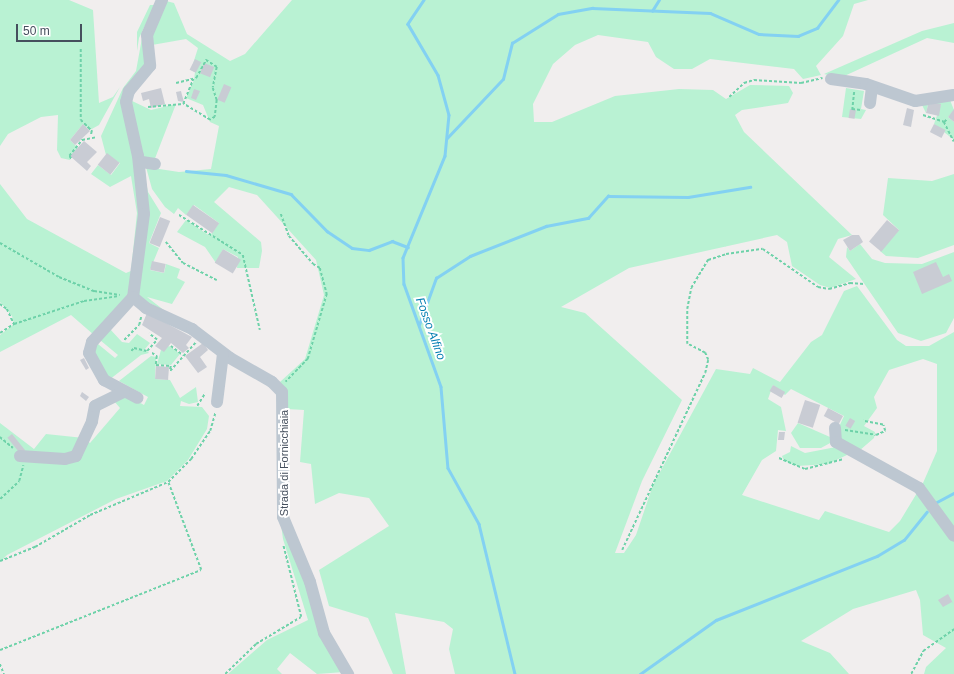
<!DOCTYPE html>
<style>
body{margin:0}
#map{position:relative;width:954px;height:674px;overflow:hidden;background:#f1eeee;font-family:Helvetica,sans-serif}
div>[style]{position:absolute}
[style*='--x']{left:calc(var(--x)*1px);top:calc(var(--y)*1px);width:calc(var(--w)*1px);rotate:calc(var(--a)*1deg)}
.green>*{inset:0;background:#b9f2d3}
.stream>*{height:2.5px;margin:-1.25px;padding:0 1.25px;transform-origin:1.25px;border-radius:1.25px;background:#83d1f2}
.building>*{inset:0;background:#c9ccd4;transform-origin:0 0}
.path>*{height:1.5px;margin-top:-0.75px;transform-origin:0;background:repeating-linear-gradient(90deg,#6ed2a9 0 3px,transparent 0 5px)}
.minor>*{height:12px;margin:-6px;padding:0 6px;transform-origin:6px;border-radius:6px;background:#bdc7d1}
span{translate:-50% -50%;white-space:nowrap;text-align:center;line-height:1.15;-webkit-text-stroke:4px #fff;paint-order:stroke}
.street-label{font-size:11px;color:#454f5d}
.water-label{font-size:12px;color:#037eb2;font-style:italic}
.scale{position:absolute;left:16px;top:24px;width:66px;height:18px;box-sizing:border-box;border:2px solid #454f5d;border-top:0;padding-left:5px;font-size:12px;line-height:14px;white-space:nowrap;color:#454f5d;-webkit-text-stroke:3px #fff;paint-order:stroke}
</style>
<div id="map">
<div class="green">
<div style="clip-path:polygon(0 0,69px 0,93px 10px,99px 103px,113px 97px,120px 87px,99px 125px,90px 130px,83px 124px,70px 140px,78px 148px,70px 160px,61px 158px,57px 150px,58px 115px,41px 117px,8px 134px,0 146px)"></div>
<div style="clip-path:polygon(evenodd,292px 0,868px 0,854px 4px,843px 36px,816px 66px,821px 75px,803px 79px,794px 69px,710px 59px,692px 69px,674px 69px,656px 57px,648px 42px,598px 35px,575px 45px,553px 64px,533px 104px,534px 122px,552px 122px,615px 96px,679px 89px,713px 90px,726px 99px,750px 85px,789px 86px,793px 93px,788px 103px,742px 110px,735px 115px,744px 132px,852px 235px,838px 239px,829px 257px,856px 279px,830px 288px,820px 285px,792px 266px,787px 242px,777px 235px,629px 268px,561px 307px,585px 313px,682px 400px,642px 481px,615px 553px,624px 553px,636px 535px,653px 485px,716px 369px,750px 374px,753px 368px,780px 382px,811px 342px,822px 335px,844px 291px,857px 286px,897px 340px,906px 346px,929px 346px,954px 332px,954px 674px,924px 674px,926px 667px,946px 648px,923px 635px,920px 600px,916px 590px,853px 609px,801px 641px,830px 653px,849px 674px,455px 674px,449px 649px,453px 629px,444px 622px,395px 613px,406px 674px,393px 674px,368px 618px,329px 606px,319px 570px,389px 526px,369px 498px,339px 493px,315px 504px,311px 464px,300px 462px,304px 410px,287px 409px,280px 382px,305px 359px,324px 295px,316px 260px,257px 195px,229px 187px,214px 202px,261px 242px,262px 251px,259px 268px,237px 268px,238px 257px,223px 249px,216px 263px,205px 247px,177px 232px,186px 220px,210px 236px,219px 223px,194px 205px,186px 215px,178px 208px,174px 214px,165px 207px,152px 189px,146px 167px,179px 172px,211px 169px,219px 126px,210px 122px,203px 105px,186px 98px,194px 80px,195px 72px,191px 70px,198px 48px,186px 39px,152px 45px,151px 33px,166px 1px,174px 3px,187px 34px,230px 61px,245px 54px,292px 0,923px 359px,937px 364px,937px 451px,923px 483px,900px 521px,889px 532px,825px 511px,819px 520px,742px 495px,762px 460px,776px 451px,778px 430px,786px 431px,781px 407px,768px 399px,773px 385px,785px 395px,791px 389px,844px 416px,838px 429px,841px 440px,859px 451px,874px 438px,875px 432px,864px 426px,877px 408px,874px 397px,889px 370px,923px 359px)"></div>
<div style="clip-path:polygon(150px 5px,155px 5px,139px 38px,137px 51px,137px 32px)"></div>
<div style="clip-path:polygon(954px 23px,954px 43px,927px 38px,840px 78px,824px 74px,922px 31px)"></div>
<div style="clip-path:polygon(142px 38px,146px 63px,129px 85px,129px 132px,141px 211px,129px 293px,94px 335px,71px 315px,0 352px,0 335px,14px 324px,12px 316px,0 302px,0 184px,27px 219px,126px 273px,131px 271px,137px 213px,131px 176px,110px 187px,91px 174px,98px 165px,111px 175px,120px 163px,106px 155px,101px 136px,123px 88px,136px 71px)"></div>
<div style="clip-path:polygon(846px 88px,864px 91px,861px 109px,866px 110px,861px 119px,842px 117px)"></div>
<div style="clip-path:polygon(130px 100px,151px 110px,176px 104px,154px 161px,143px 158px)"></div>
<div style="clip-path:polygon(950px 100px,954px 110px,948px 117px,954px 122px,954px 140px,934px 124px,941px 104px,928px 105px,926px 113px,922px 105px)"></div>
<div style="clip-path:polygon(143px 168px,148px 192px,161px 213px,149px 243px,159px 248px,150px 270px,164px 273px,166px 264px,180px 269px,177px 278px,185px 282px,172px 304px,147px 297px,165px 311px,138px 297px,149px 214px)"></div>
<div style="clip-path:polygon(954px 174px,954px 245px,918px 258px,886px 256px,880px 251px,899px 230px,883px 215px,888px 178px,932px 181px)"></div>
<div style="clip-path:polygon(860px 244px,872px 259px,885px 263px,922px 264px,954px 252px,954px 318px,946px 333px,921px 341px,898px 333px,846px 257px,847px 247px,850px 251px)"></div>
<div style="clip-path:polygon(109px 328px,122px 342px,129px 343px,137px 334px,150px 343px,145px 349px,149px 353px,141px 355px,109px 380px,92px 347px,98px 344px,115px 358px,118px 355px,100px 340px)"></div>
<div style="clip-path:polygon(169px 346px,180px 354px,171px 365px,157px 364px,161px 350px)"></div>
<div style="clip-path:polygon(151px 356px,156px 357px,155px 379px,170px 380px,180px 398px,196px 387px,198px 402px,189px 404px,181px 401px,180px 406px,202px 407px,209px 416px,207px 429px,188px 460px,167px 481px,116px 499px,7px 555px,0 562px,0 423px,34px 449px,46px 434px,84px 438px,90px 443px,120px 408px,114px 401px,126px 395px,144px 405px,148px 397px,119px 381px)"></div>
<div style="clip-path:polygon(798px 423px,830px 437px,832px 442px,821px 448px,800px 448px,791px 433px)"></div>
<div style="clip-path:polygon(791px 446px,805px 453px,836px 447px,849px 454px,828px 464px,797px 466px,784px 461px,782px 456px,790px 452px)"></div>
<div style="clip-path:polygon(280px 517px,344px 672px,317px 674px,290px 653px,277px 669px,282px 674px,228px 674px,267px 640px,308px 620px,283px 539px)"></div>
</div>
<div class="stream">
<div style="--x:424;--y:0;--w:29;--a:124"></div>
<div style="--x:408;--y:24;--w:59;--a:59.5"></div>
<div style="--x:438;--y:75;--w:41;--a:74.6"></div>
<div style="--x:449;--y:115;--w:41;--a:95.6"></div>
<div style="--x:445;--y:156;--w:110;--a:112.4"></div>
<div style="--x:403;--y:258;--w:26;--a:88"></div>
<div style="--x:404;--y:284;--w:109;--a:70.2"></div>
<div style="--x:441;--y:387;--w:81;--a:85.1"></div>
<div style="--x:448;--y:468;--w:64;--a:61"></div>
<div style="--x:479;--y:524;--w:154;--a:76.5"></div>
<div style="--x:652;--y:11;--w:13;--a:-58"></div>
<div style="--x:447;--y:138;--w:81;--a:-46.5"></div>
<div style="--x:503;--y:79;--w:37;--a:-76"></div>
<div style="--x:512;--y:43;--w:54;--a:-32.2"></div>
<div style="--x:558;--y:14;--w:35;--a:-10"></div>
<div style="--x:592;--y:8;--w:118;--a:2.4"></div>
<div style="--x:710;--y:13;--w:53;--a:23.2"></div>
<div style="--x:759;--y:34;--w:39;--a:3"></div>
<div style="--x:798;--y:36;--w:21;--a:-23"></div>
<div style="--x:817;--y:28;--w:35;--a:-53"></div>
<div style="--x:186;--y:171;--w:40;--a:5.7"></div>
<div style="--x:226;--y:175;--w:68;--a:16.3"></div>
<div style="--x:291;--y:194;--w:52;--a:45.8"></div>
<div style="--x:327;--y:231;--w:30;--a:34"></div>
<div style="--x:352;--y:248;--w:17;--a:7"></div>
<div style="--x:369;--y:250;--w:25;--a:-21"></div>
<div style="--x:392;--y:241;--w:17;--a:21"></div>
<div style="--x:419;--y:325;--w:50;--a:-70.1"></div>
<div style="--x:436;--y:278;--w:40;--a:-32.9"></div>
<div style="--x:470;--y:256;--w:82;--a:-21.5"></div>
<div style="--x:546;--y:226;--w:43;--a:-10.8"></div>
<div style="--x:588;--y:218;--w:30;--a:-48"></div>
<div style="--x:608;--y:196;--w:80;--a:0.7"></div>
<div style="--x:688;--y:197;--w:63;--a:-9.2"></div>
<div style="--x:935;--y:503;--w:21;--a:-28"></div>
<div style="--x:640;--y:674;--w:93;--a:-35.4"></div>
<div style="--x:716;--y:620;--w:173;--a:-21.7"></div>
<div style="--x:877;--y:556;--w:31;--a:-31"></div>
<div style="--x:904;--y:540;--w:36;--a:-51"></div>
</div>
<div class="building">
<div style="left:195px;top:59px;width:7px;height:12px;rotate:27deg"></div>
<div style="left:204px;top:63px;width:11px;height:11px;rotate:22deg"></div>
<div style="left:224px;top:84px;width:8px;height:17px;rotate:23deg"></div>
<div style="clip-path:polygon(161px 88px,165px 104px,151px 108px,149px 99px,143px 101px,141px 93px)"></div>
<div style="clip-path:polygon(194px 89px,200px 91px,196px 100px,191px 98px)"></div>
<div style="clip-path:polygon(181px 91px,182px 95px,184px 102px,178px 101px,176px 92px)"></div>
<div style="clip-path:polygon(935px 103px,941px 104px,939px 116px,926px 113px,928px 105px)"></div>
<div style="clip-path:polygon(907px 108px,914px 110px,911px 127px,903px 125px)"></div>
<div style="left:850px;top:109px;width:6px;height:9px;rotate:9deg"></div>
<div style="clip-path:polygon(954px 109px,954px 122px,948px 117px)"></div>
<div style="clip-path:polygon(83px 124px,90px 131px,75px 145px,70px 140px)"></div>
<div style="left:934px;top:124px;width:13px;height:9px;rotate:27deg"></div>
<div style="clip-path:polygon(84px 141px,97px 152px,87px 162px,91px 166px,87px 171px,70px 156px)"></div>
<div style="left:107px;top:153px;width:16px;height:15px;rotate:38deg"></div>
<div style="left:193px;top:205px;width:32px;height:12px;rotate:35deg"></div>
<div style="left:160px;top:217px;width:11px;height:28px;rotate:22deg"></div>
<div style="left:887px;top:220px;width:16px;height:28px;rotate:40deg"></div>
<div style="clip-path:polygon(852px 235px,859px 235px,863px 242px,850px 251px,843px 240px)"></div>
<div style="left:223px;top:249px;width:21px;height:16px;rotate:31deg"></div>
<div style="left:152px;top:261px;width:14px;height:9px;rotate:12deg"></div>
<div style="clip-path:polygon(936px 262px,943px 277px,949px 274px,952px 281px,922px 294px,913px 272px)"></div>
<div style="clip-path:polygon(147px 313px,192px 337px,186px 345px,189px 348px,183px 353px,171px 343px,164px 352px,155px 346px,162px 338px,142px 325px)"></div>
<div style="clip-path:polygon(203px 343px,208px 350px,200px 357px,207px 367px,198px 373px,185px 356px)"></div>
<div style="clip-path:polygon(84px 358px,89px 368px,86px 370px,80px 360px)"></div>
<div style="left:156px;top:366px;width:13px;height:13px;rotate:4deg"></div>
<div style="left:773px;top:385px;width:14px;height:7px;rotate:30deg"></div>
<div style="clip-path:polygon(82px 392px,89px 397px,86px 401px,80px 396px)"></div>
<div style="left:805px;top:400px;width:16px;height:24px;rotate:18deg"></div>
<div style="left:828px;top:408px;width:17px;height:9px;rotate:28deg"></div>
<div style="left:850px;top:418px;width:6px;height:9px;rotate:31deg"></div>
<div style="clip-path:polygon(779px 432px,785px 432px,784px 440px,778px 440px)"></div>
<div style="left:12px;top:434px;width:21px;height:6px;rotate:51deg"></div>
<div style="clip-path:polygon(948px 594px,954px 605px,952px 602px,943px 607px,938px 600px)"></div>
</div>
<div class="path">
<div style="--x:81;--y:49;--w:71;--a:90"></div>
<div style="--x:81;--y:120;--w:16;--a:45"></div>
<div style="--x:92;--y:131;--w:5;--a:101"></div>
<div style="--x:176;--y:83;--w:21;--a:-14"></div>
<div style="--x:196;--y:78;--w:21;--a:-61"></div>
<div style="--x:206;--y:60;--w:13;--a:32"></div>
<div style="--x:217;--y:67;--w:21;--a:101"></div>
<div style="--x:213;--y:88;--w:13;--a:72"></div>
<div style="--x:217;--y:100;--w:17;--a:97"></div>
<div style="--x:215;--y:117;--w:6;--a:149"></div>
<div style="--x:210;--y:120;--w:31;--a:-149"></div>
<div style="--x:729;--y:97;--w:21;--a:-43"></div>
<div style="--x:744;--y:83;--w:10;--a:-17"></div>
<div style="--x:754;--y:80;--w:47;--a:3.7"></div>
<div style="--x:801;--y:83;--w:22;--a:-13"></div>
<div style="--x:148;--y:107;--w:35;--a:-5"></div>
<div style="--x:183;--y:104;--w:27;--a:-68"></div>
<div style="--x:852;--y:109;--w:9;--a:6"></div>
<div style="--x:852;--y:110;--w:18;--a:-84"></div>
<div style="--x:923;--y:115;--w:22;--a:18"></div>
<div style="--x:944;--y:122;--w:22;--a:63"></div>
<div style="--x:944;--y:122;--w:4;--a:-45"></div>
<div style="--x:71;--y:159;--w:4;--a:-124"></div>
<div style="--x:69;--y:156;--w:21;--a:-51"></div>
<div style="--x:82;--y:140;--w:15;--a:-11"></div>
<div style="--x:281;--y:214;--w:23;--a:70"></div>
<div style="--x:289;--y:236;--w:37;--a:49"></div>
<div style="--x:313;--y:264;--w:8;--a:30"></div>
<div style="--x:320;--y:268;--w:27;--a:75"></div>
<div style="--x:327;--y:294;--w:68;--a:106.3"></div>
<div style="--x:308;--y:359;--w:32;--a:134"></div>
<div style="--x:179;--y:215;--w:75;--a:32"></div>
<div style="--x:243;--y:255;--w:77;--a:77.2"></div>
<div style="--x:166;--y:242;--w:27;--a:51"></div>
<div style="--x:183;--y:263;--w:38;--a:27"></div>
<div style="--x:0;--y:243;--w:68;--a:30"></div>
<div style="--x:59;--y:277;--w:38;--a:22"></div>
<div style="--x:94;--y:291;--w:26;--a:9"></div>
<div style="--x:0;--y:304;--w:9;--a:36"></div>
<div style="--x:7;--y:309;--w:17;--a:65"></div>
<div style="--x:0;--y:333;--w:17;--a:-33"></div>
<div style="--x:14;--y:324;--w:74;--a:-18.2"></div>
<div style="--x:84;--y:301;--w:35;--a:-8"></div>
<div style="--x:124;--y:340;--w:21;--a:-45"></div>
<div style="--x:139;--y:325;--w:8;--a:-76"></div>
<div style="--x:171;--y:346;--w:15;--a:37"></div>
<div style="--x:131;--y:351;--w:4;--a:-45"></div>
<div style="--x:134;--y:348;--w:13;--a:13"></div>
<div style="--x:147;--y:351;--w:15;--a:-48"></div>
<div style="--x:157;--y:340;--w:10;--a:-143"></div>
<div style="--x:152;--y:353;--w:6;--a:31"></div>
<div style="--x:157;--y:356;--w:9;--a:96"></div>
<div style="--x:156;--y:365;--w:15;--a:4"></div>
<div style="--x:171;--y:366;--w:5;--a:101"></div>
<div style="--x:170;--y:371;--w:38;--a:-48"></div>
<div style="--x:197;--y:406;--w:15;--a:-58"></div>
<div style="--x:845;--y:430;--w:31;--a:9"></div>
<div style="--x:876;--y:435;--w:10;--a:-24"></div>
<div style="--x:885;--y:431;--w:6;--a:-108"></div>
<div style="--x:883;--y:425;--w:20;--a:-169"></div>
<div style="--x:0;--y:437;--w:17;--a:40"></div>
<div style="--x:779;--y:458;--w:28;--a:23"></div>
<div style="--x:805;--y:469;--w:40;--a:-14.4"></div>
<div style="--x:0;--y:499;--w:26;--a:-43"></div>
<div style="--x:19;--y:481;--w:16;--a:-75"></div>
<div style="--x:622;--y:550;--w:195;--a:-64.9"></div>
<div style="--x:705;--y:373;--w:13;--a:-77"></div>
<div style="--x:708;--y:360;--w:8;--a:-113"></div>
<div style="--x:705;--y:353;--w:20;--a:-153"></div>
<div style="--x:687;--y:344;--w:35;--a:-90"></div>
<div style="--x:687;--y:309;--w:21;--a:-79"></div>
<div style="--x:691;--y:288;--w:33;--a:-59"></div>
<div style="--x:708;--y:260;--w:19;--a:-18"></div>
<div style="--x:726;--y:254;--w:37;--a:-8"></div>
<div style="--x:763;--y:249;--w:67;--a:34.6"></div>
<div style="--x:818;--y:287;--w:11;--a:10"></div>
<div style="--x:829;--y:289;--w:22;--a:-16"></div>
<div style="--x:850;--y:283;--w:14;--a:4"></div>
<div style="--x:0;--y:561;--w:38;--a:-22"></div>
<div style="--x:35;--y:547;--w:64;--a:-30.2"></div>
<div style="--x:90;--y:515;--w:85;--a:-22.9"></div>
<div style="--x:168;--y:482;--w:33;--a:-45"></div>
<div style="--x:191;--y:459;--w:34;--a:-56"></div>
<div style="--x:210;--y:431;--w:19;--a:-74"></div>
<div style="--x:0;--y:650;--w:216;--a:-21.7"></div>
<div style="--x:201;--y:570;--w:94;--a:-110.6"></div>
<div style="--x:0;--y:664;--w:11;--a:68"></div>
<div style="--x:225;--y:674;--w:43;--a:-44.1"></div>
<div style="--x:256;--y:644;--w:52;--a:-31"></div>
<div style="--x:301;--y:617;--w:74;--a:-104"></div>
<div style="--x:911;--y:674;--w:26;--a:-62"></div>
<div style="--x:923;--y:651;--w:38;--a:-35"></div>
</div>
<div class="minor">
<div style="--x:162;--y:0;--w:38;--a:113"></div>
<div style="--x:147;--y:35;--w:31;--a:84"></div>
<div style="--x:150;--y:66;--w:33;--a:130"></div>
<div style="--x:129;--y:91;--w:11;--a:105"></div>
<div style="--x:126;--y:102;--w:55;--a:77.5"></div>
<div style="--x:138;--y:156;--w:58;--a:84.1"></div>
<div style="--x:144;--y:214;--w:84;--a:97.5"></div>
<div style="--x:133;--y:297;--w:17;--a:40"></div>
<div style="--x:146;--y:308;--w:51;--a:24.5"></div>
<div style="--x:192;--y:329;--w:48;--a:37.3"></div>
<div style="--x:230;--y:358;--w:48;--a:29.7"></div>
<div style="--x:272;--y:382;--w:14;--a:45"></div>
<div style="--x:282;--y:392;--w:125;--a:89.5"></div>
<div style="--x:283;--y:517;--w:70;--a:67.4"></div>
<div style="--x:310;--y:582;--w:53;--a:74.6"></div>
<div style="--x:324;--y:633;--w:48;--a:59.7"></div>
<div style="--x:831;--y:79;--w:35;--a:8"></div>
<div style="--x:866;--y:84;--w:52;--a:19.1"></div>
<div style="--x:915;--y:101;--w:39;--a:-9"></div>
<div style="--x:870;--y:103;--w:16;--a:-83"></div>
<div style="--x:142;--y:162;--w:13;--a:9"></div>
<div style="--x:133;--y:297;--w:61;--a:132.3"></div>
<div style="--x:92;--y:342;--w:11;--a:105"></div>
<div style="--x:89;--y:353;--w:31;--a:61"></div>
<div style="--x:104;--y:380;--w:38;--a:28"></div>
<div style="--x:217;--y:402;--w:48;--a:-82.9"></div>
<div style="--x:835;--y:428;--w:14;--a:86"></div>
<div style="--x:836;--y:442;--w:95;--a:29"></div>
<div style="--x:919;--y:488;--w:59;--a:53.9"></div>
<div style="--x:20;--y:456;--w:45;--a:3.8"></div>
<div style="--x:65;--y:459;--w:11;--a:-15"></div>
<div style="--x:76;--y:456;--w:38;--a:-65"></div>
<div style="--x:92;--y:421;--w:15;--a:-79"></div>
<div style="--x:95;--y:406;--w:32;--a:-26"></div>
</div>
<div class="street-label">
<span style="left:284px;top:463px;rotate:-90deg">Strada di Fornicchiaia</span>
</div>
<div class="water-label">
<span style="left:430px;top:329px;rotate:70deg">Fosso Alfino</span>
</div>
<div class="scale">50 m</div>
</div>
